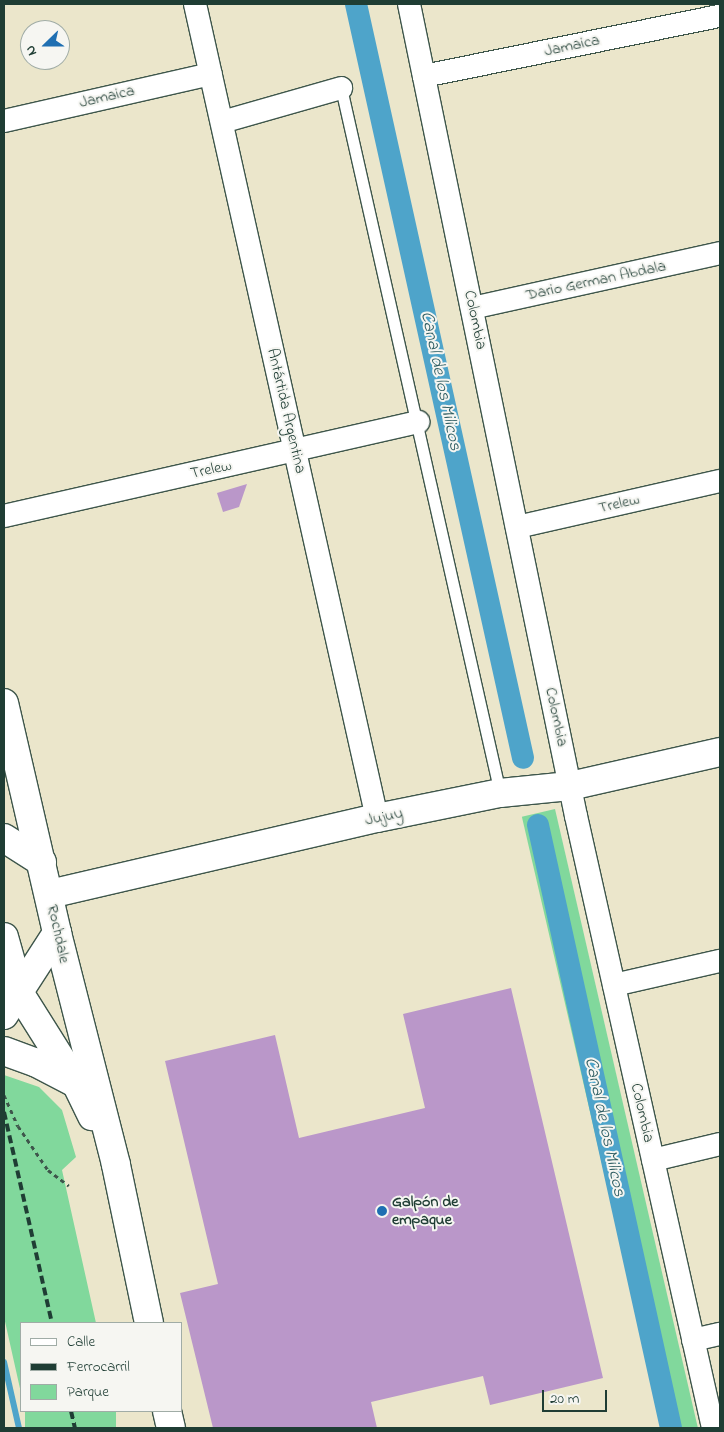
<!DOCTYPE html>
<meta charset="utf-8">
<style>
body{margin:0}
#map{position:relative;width:724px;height:1432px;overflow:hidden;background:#ebe6cb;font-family:"Indie Flower",sans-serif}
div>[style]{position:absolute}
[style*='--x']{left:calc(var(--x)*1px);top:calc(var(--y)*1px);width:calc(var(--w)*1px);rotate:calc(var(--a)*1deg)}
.green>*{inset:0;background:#81d89c;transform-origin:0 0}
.stream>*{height:6px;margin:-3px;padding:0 3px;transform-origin:3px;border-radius:3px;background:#4ea4ca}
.canal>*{height:22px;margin:-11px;padding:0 11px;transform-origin:11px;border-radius:11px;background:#4ea4ca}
.building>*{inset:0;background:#ba97c9}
.path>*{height:3px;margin-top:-1.5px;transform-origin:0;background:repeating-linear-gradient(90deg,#3e564b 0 4px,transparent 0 8px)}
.roads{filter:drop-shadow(1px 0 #3e564b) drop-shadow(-1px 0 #3e564b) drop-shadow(0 1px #3e564b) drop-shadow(0 -1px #3e564b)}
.service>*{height:11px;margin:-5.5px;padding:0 5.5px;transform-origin:5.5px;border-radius:5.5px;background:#fff}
.minor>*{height:22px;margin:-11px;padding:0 11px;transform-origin:11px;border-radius:11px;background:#fff}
.secondary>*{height:28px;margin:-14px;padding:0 14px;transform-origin:14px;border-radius:14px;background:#fff}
.rail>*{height:4px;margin-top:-2px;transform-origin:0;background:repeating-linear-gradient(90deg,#1f3d34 0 8px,transparent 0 12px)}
.dots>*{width:14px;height:14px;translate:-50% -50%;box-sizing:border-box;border:2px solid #f6f6f2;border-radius:50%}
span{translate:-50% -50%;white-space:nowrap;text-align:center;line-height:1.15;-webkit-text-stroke:4px #f6f6f2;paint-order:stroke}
.street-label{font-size:16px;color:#1f3d34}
.poi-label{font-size:16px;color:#1f3d34;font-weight:700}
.left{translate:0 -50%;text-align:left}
.water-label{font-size:18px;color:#2d5c61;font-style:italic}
.frame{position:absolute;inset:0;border:5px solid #1f3d34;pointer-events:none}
.legend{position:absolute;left:20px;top:1322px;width:162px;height:90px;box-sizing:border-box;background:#f6f6f2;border:1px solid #a0aca6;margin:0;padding:6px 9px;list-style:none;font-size:15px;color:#1f3d34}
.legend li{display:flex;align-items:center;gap:10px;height:25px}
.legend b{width:25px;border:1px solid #a0aca6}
.north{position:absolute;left:20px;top:20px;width:50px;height:50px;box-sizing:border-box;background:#f6f6f2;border:1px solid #a0aca6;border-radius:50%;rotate:248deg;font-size:14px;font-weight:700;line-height:20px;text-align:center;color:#1f3d34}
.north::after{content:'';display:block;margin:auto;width:18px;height:22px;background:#1f6fb2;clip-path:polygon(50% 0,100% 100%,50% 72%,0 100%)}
.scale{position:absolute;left:542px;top:1390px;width:65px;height:22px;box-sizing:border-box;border:2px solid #1f3d34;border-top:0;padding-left:6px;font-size:15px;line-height:18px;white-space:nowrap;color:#1f3d34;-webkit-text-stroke:4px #f6f6f2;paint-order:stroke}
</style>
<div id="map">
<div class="green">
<div style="left:555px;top:809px;width:635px;height:34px;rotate:77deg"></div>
<div style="clip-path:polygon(4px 1075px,39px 1087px,62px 1110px,76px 1157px,62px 1170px,96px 1323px,21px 1323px,21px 1393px,4px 1317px)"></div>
<div style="left:25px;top:1411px;width:91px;height:17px"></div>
</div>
<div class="stream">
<div style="--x:4;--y:1362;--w:68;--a:77.2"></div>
</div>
<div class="canal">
<div style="--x:356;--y:4;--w:772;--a:77.51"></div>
<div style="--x:538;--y:825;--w:617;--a:77.56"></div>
</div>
<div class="building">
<div style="clip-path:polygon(247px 484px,239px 507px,223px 512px,217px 493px)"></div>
<div style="clip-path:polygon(511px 988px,603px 1378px,490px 1405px,483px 1376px,371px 1402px,377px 1428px,213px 1428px,180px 1293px,218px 1284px,165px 1061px,275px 1035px,299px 1138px,425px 1108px,403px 1014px)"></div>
</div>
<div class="path">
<div style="--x:4;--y:1095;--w:34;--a:66"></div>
<div style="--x:18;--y:1126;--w:53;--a:55.7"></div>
<div style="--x:48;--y:1170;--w:26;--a:37"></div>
</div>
<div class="roads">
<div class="service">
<div style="--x:341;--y:88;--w:723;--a:77.29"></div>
</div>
<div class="minor">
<div style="--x:195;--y:4;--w:834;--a:77.4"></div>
<div style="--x:409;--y:4;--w:829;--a:78.38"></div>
<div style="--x:576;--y:816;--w:627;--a:77.38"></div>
<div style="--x:424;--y:76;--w:302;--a:-11.5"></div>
<div style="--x:4;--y:121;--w:212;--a:-12.8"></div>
<div style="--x:222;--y:122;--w:124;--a:-15.9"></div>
<div style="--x:472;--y:308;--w:254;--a:-12.5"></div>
<div style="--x:4;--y:516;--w:425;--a:-12.8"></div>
<div style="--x:517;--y:527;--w:208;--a:-12.8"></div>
<div style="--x:614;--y:985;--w:109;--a:-12.8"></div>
<div style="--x:653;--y:1160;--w:69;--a:-13.4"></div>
<div style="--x:693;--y:1340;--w:28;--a:-13"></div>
</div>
<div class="secondary">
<div style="--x:4;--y:703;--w:236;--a:77"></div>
<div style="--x:57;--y:933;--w:239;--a:75.7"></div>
<div style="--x:116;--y:1165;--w:161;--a:78.2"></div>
<div style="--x:4;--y:838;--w:45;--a:32.3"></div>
<div style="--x:50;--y:894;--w:336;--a:-13.1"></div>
<div style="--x:377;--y:818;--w:126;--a:-11.5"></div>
<div style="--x:500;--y:793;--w:70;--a:-5.7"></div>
<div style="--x:570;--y:786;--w:154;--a:-12.8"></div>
<div style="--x:4;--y:937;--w:59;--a:74.3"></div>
<div style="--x:20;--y:994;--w:105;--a:57.8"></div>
<div style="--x:76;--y:1083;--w:37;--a:64"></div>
<div style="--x:4;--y:1015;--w:98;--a:-57.1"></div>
<div style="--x:4;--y:1051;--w:33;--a:20"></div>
<div style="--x:35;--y:1062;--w:45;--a:27.7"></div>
<div style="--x:167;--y:1411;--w:17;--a:77"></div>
</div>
</div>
<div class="rail">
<div style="--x:4;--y:1112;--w:216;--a:77.2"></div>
<div style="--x:71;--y:1411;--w:17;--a:77"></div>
</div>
<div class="dots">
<div style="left:382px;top:1211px;background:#1f6fb2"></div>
</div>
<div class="street-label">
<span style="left:572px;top:46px;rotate:-12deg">Jamaica</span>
<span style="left:107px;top:97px;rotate:-13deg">Jamaica</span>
<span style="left:596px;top:281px;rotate:-12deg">Dario German Abdala</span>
<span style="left:475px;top:320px;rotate:78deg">Colombia</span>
<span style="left:286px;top:411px;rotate:77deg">Antártida Argentina</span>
<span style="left:211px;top:470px;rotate:-12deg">Trelew</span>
<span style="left:619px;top:504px;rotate:-13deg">Trelew</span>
<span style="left:556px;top:717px;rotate:78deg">Colombia</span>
<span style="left:384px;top:817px;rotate:-12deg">Jujuy</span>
<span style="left:58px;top:934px;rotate:78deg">Rochdale</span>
<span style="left:642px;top:1113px;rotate:77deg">Colombia</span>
</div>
<div class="poi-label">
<span class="left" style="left:392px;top:1211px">Galpón de<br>empaque</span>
</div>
<div class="water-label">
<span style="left:440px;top:381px;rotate:78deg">Canal de los Milicos</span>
<span style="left:604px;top:1127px;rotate:78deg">Canal de los Milicos</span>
</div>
<div class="frame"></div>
<ul class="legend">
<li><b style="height:6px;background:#fff"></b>Calle</li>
<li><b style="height:6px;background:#1f3d34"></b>Ferrocarril</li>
<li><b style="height:14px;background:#81d89c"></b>Parque</li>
</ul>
<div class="north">N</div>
<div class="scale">20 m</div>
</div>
